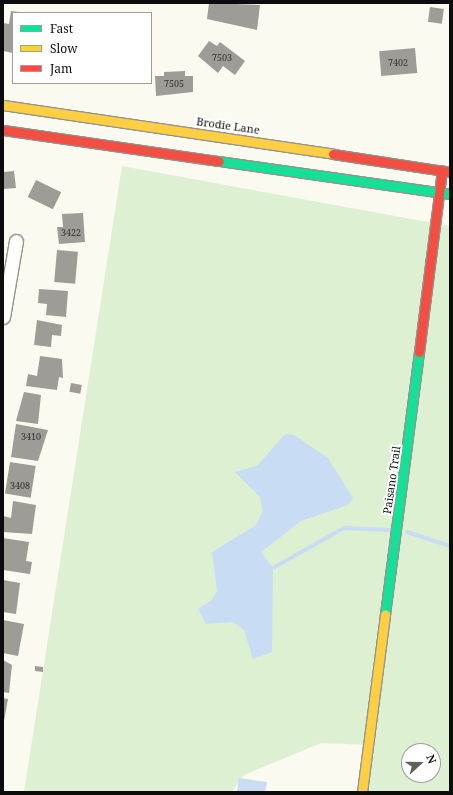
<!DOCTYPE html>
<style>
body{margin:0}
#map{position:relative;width:453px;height:795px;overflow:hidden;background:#fafaf1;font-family:"Noto Serif",serif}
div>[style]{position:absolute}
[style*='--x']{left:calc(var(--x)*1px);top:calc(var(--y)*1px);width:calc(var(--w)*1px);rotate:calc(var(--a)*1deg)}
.green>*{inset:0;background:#def0d2}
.water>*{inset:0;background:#c8dcf3}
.stream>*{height:4px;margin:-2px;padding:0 2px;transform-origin:2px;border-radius:2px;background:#c8dcf3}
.building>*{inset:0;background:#9d9c97;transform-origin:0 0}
.roads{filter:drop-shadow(1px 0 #93938f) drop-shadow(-1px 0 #93938f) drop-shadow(0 1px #93938f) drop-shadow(0 -1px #93938f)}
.street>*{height:13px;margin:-6.5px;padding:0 6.5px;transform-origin:6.5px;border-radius:6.5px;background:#fefefd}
.fast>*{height:9px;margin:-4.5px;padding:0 4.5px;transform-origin:4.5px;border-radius:4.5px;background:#16e098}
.slow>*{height:9px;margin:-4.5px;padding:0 4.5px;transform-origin:4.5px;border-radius:4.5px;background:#ffcf43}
.jam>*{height:9px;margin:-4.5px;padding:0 4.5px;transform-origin:4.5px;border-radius:4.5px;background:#f24e42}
span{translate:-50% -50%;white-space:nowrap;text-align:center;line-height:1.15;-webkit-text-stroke:4px #fff;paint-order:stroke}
.number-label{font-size:9px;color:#30302f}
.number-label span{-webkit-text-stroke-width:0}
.street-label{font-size:11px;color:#0c0c0c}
.frame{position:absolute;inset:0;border:4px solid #0c0c0c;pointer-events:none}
.legend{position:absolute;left:12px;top:12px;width:140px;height:72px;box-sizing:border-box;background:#fff;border:1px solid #9e9e9e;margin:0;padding:5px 7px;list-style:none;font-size:12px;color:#0c0c0c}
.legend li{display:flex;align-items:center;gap:8px;height:20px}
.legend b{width:20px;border:1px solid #9e9e9e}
.north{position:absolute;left:401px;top:743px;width:40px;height:40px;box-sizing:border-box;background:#fff;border:1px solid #9e9e9e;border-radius:50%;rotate:69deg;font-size:11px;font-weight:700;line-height:16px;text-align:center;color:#0c0c0c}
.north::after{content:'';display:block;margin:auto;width:14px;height:18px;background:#5f5f5c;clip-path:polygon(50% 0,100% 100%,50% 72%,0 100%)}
</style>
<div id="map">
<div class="green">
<div style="clip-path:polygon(evenodd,122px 166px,450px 226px,450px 792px,362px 792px,368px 745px,321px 743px,244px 775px,232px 792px,24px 792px,122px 166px,409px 751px,433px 751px,433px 775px,409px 775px,409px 751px)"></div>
</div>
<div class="water">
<div style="clip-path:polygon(285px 434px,294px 435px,328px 458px,353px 498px,348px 505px,301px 521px,261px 552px,273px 568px,272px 652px,253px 659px,244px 630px,233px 622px,206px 624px,198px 609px,212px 600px,217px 591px,212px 552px,256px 525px,263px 511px,260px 497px,235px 472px,257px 466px)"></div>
<div style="clip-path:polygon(239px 778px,267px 782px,265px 792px,237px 792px)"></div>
</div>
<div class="stream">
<div style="--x:407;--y:532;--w:45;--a:18"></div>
<div style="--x:273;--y:568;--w:81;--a:-29.4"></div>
<div style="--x:344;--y:528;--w:46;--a:2.5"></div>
</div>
<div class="building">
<div style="clip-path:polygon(209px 3px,260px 5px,257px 30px,207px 19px)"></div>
<div style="left:430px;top:7px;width:14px;height:15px;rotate:8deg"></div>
<div style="clip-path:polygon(11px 11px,19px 12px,13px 13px,13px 53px,3px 51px,3px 23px,9px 24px)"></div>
<div style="clip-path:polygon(209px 41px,217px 46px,220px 42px,245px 61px,235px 75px,223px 66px,218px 73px,198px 56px)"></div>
<div style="left:415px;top:48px;width:25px;height:36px;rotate:85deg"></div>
<div style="clip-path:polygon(185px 71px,185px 76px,193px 76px,193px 92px,156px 96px,155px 76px,164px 76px,164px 72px)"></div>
<div style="clip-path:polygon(14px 171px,16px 188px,3px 189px,3px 172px)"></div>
<div style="left:36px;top:180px;width:28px;height:19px;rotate:26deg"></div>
<div style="clip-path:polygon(83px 213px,85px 242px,59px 244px,57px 227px,63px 227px,62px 214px)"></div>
<div style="left:57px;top:250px;width:21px;height:32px;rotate:5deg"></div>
<div style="clip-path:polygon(39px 289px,68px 291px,66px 317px,46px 315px,47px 304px,38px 303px)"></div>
<div style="clip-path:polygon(37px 320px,62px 325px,61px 336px,52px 335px,51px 347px,34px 345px)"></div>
<div style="clip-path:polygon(40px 356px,62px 359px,63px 378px,59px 377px,57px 390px,26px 386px,28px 374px,37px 376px)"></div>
<div style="left:71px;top:383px;width:11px;height:9px;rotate:10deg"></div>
<div style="clip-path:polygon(24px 392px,41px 395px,38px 424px,16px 421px)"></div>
<div style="clip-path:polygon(16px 424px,48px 430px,38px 461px,11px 457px)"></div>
<div style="left:10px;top:462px;width:26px;height:32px;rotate:9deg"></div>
<div style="clip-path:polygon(13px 501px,36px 505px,32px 534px,3px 532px,3px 516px,11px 518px)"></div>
<div style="clip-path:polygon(3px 538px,29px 542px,26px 561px,32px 562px,30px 574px,3px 570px)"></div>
<div style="clip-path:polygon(3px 580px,20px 583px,16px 614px,3px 612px)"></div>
<div style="clip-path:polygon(3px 620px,24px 624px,18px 656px,3px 653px)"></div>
<div style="clip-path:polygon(3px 660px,12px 665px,9px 693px,3px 692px)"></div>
<div style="clip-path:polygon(35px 666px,43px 667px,43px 672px,35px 671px)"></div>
<div style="clip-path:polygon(3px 698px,8px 699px,4px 721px,3px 721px)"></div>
</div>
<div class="roads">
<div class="street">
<div style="--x:3;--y:317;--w:77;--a:-80.3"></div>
</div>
<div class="fast">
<div style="--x:219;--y:161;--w:233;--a:8.1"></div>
<div style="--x:385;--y:614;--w:264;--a:-82.6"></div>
</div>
<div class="slow">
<div style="--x:3;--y:105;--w:334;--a:8.4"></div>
<div style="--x:362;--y:792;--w:179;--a:-82.6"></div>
</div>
<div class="jam">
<div style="--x:3;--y:130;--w:218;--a:8.2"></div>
<div style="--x:333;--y:154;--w:118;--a:8.7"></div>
<div style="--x:419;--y:352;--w:183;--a:-82.8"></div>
</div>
</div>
<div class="number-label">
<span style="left:222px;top:58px">7503</span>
<span style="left:398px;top:63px">7402</span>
<span style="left:174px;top:84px">7505</span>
<span style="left:71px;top:233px">3422</span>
<span style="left:31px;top:437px">3410</span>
<span style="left:20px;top:486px">3408</span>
</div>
<div class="street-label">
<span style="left:228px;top:126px;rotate:8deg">Brodie Lane</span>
<span style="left:392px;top:480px;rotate:-82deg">Paisano Trail</span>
</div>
<div class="frame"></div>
<ul class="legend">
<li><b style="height:5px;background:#16e098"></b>Fast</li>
<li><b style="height:5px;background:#ffcf43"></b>Slow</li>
<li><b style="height:5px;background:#f24e42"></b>Jam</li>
</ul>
<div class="north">N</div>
</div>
